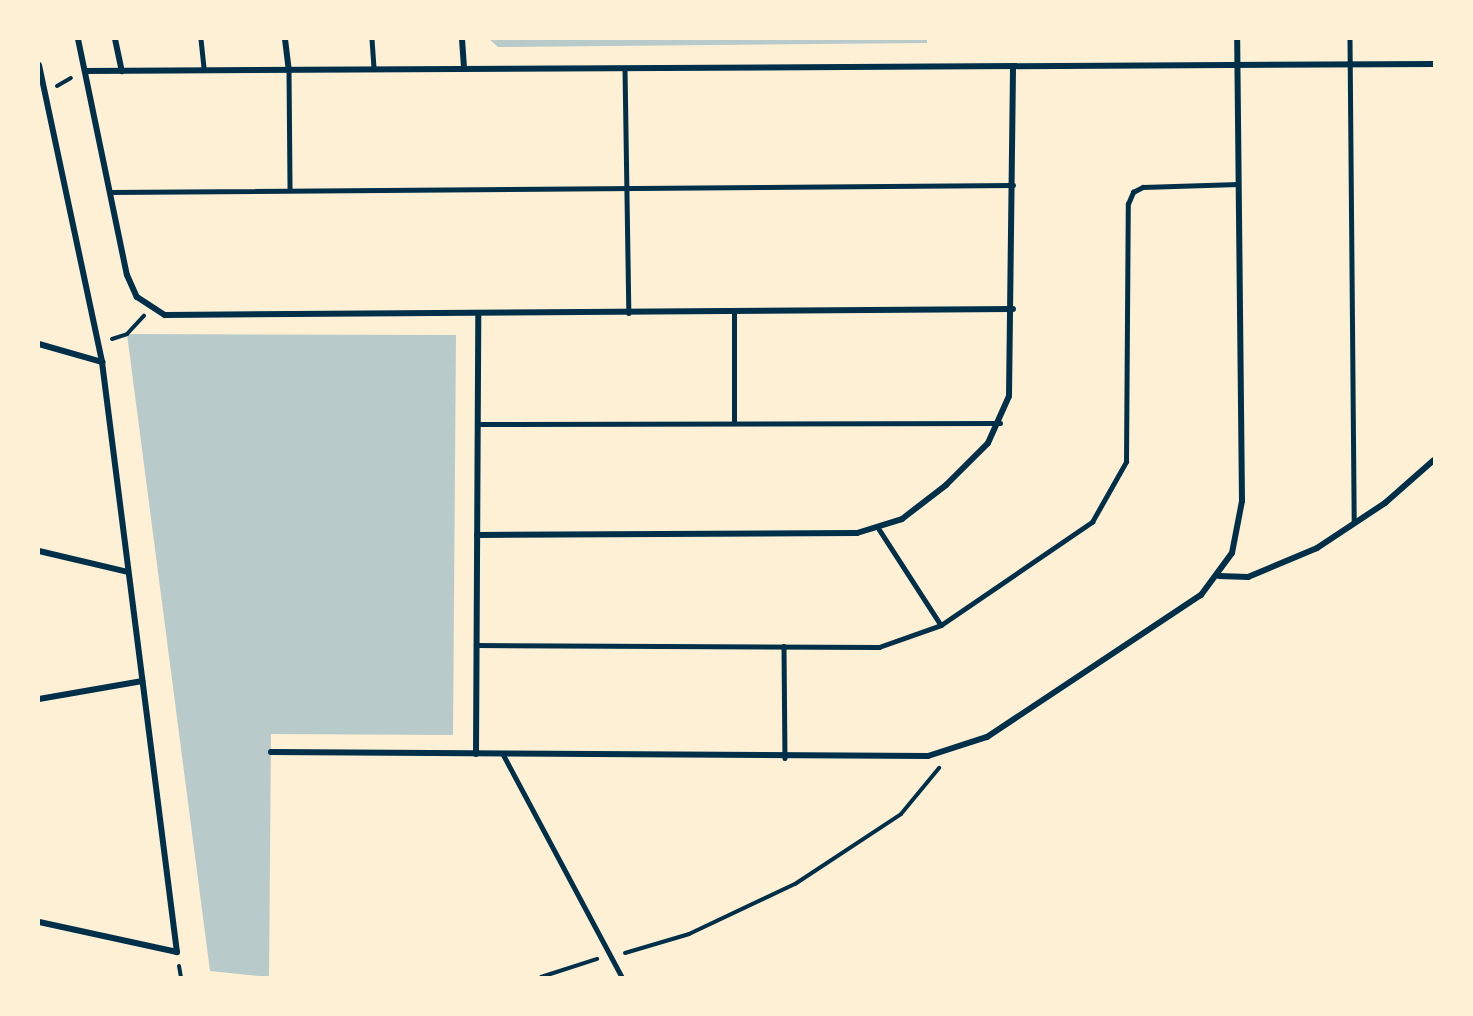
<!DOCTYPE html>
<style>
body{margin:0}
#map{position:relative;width:1473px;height:1016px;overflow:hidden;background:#fdf0d5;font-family:Lora,serif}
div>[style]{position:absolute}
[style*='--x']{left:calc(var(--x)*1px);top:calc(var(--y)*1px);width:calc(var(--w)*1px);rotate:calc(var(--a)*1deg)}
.green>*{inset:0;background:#b9caca}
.path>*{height:4px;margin:-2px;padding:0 2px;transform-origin:2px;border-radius:2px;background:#003049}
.service>*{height:4.5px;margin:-2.25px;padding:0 2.25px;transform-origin:2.25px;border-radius:2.25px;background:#003049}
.minor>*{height:6px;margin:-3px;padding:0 3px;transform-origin:3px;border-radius:3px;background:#003049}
span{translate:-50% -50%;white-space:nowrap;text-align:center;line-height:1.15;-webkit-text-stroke:6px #fdf0d5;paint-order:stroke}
.frame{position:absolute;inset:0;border:40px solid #fdf0d5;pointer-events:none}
</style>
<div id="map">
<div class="green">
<div style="clip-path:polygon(489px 39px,927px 39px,927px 43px,498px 47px)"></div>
<div style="clip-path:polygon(127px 334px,456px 335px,453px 735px,271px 734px,269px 977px,210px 971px)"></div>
</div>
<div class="path">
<div style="--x:57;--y:86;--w:16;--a:-30"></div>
<div style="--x:112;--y:339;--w:16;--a:-18"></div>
<div style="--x:127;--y:334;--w:25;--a:-47"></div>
<div style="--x:625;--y:953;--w:67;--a:-16.5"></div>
<div style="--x:689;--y:934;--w:117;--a:-25.3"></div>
<div style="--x:795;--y:884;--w:127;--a:-33.4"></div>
<div style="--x:901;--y:814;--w:60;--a:-50.4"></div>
<div style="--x:179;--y:966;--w:11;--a:80"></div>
<div style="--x:541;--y:977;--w:59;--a:-17.8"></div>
</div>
<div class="service">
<div style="--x:201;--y:39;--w:31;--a:84"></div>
<div style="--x:372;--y:39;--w:30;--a:86"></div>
<div style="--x:1350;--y:39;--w:482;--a:89.5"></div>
<div style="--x:625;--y:68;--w:245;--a:89.1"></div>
<div style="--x:289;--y:70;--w:120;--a:89.5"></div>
<div style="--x:110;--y:192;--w:903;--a:-0.44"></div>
<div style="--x:734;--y:423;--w:111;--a:-90"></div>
<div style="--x:478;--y:424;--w:522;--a:-0.11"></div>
<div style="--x:879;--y:529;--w:114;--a:57.1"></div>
<div style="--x:476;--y:645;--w:403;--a:0.3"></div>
<div style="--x:879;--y:647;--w:66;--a:-19.5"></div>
<div style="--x:941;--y:625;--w:183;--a:-34.3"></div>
<div style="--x:1092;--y:522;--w:69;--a:-60.5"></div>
<div style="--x:1126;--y:462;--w:258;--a:-89.6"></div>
<div style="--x:1128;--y:204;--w:13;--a:-67"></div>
<div style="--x:1133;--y:192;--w:11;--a:-27"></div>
<div style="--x:1143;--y:187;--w:95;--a:-1.8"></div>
<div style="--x:784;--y:646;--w:112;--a:89.5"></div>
<div style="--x:503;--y:754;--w:253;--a:61.9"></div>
</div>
<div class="minor">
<div style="--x:78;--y:39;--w:241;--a:78.3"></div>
<div style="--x:127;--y:275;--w:24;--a:66"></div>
<div style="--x:137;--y:297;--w:33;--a:33"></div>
<div style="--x:165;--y:315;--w:848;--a:-0.41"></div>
<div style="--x:115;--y:39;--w:33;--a:78"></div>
<div style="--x:285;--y:39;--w:31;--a:83"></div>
<div style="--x:462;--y:39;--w:30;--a:86"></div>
<div style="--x:39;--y:65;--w:304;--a:78"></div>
<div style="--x:102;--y:362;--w:595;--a:82.76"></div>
<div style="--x:177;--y:952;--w:141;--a:-167.7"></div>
<div style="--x:85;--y:71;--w:1349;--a:-0.3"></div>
<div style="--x:39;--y:344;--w:66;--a:15.9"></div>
<div style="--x:477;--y:535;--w:380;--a:-0.3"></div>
<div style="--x:857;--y:533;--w:47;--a:-17.3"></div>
<div style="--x:902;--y:519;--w:56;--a:-37.7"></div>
<div style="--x:946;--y:485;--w:59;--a:-45"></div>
<div style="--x:988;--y:443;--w:51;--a:-65.9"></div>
<div style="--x:1009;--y:396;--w:330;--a:-89.3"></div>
<div style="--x:39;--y:551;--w:91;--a:13.3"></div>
<div style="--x:1219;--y:576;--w:29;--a:2"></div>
<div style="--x:1248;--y:577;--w:75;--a:-22.8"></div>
<div style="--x:1317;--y:548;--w:82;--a:-33.5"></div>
<div style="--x:1385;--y:503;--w:65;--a:-41.3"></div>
<div style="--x:39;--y:699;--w:105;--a:-9.9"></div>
<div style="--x:271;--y:752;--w:657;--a:0.35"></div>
<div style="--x:928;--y:756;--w:62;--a:-17.9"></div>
<div style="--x:987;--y:737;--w:257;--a:-33.6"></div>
<div style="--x:1201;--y:595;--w:52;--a:-53.6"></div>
<div style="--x:1232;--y:553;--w:53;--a:-79.1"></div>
<div style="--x:1242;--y:501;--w:462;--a:-90.6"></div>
<div style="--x:476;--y:754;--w:440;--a:-89.7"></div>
</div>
<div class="frame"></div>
</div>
